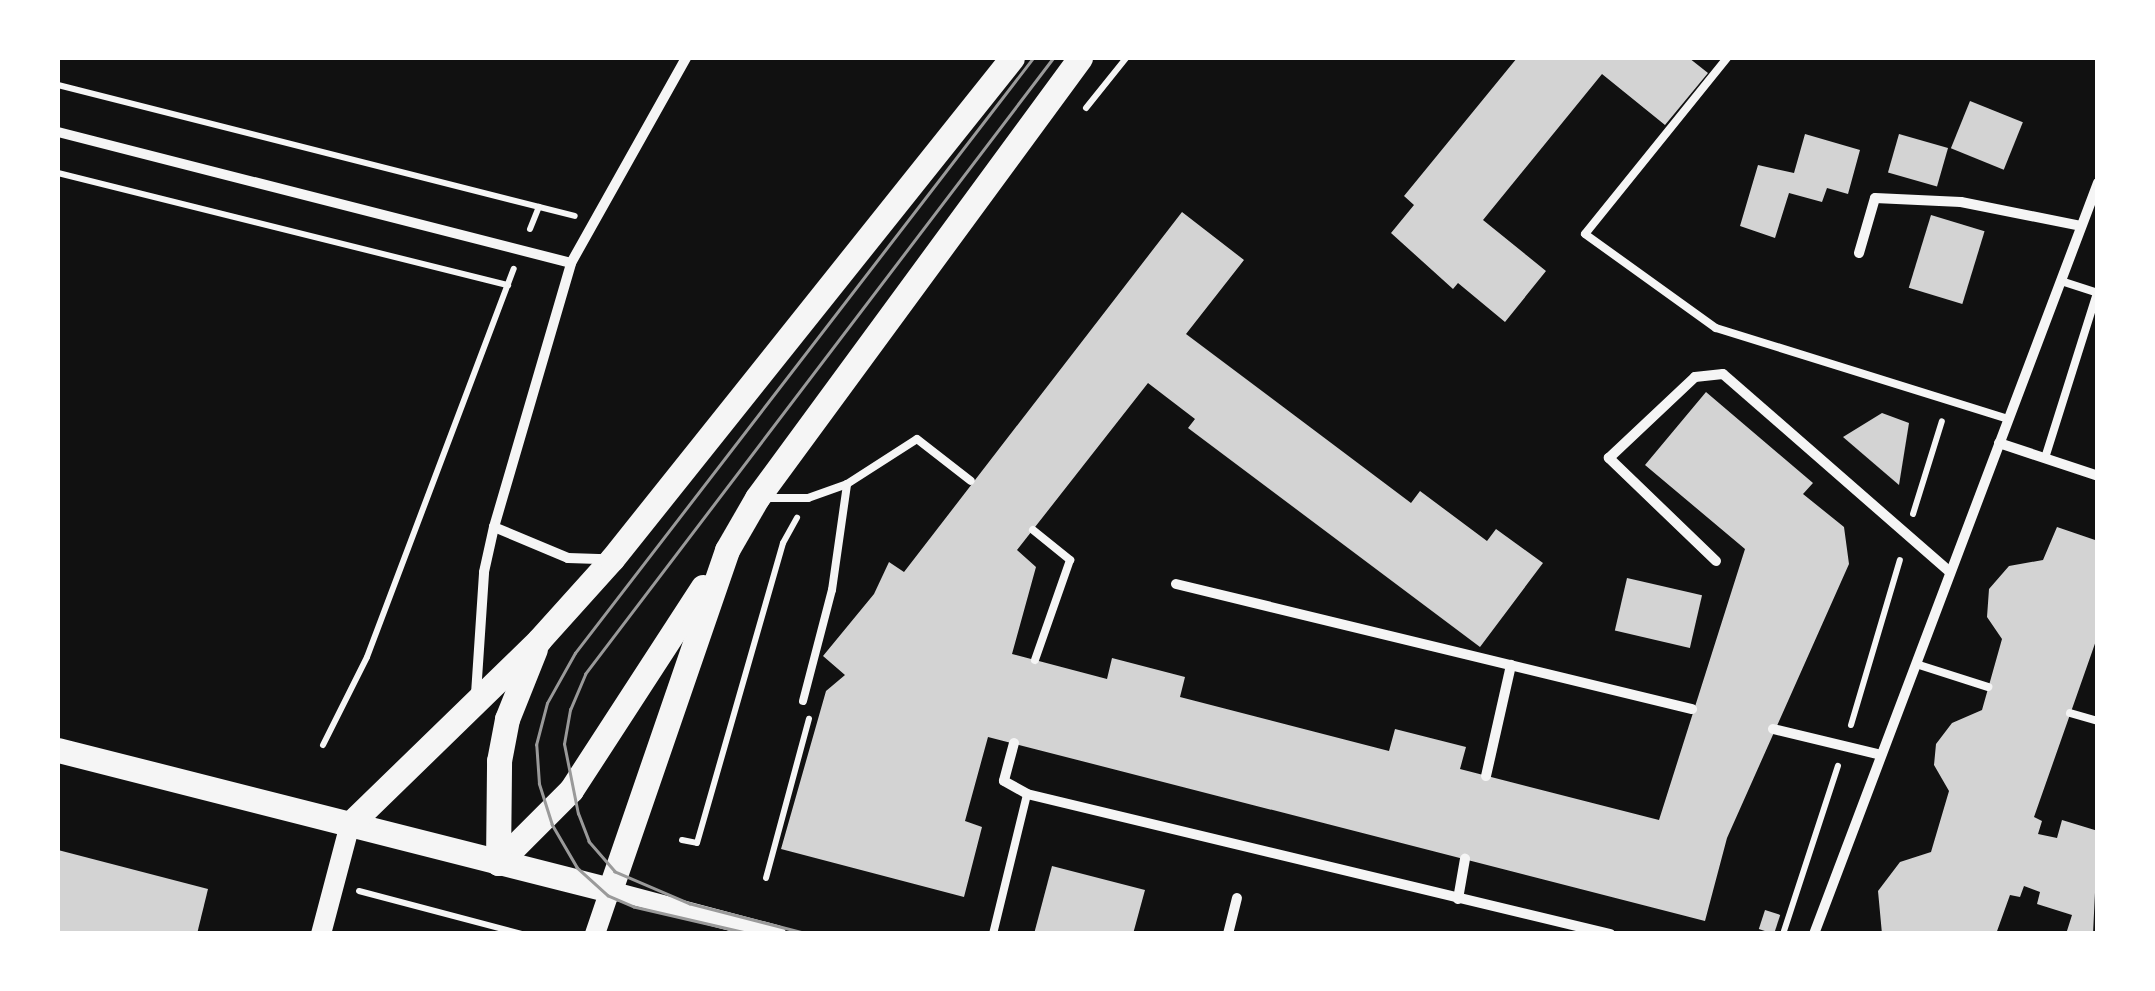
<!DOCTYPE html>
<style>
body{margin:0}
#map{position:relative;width:2155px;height:991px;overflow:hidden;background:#111;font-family:"Golos Text",sans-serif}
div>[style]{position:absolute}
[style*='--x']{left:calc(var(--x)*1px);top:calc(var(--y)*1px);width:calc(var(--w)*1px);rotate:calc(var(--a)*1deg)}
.building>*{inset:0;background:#d3d3d3;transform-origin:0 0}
.path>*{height:6px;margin:-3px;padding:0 3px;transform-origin:3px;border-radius:3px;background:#f5f5f5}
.service>*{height:8px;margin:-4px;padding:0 4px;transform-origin:4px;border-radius:4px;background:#f5f5f5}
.minor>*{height:10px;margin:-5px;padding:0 5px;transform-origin:5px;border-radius:5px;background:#f5f5f5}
.tertiary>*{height:18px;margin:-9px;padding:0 9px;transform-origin:9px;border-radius:9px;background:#f5f5f5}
.secondary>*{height:20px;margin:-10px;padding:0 10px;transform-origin:10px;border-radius:10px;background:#f5f5f5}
.primary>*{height:25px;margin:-12.5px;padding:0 12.5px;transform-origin:12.5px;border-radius:12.5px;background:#f5f5f5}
.tram>*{height:2.5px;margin:-1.25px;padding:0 1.25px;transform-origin:1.25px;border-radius:1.25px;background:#9a9a9a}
span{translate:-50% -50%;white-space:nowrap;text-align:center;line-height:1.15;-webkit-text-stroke:10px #fff;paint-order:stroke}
.frame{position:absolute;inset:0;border:60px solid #fff;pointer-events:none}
</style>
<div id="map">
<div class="building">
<div style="clip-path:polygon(1517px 58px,1689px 58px,1708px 73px,1665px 125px,1602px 74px,1483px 220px,1546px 271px,1505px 322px,1458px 283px,1453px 289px,1391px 233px,1414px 205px,1404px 196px)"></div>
<div style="left:1970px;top:101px;width:57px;height:51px;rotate:22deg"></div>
<div style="clip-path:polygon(1805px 134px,1860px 150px,1848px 194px,1827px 188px,1822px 202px,1789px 193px,1775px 238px,1740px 226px,1758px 165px,1794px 173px)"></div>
<div style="left:1899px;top:134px;width:51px;height:40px;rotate:16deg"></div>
<div style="clip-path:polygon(1182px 212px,1244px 260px,1186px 334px,1411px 503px,1420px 491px,1487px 541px,1496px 529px,1543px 563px,1480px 647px,1188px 428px,1195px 419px,1148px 383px,1017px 550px,1036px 567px,1012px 654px,1107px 679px,1112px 658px,1185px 677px,1180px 697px,1389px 751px,1395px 729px,1466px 747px,1460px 769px,1659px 820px,1745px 549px,1645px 465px,1706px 392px,1813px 483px,1803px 494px,1844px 527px,1849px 564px,1727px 838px,1705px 921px,988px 737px,965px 821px,982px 827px,964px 897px,781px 849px,826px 691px,845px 675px,823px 656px,874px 594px,889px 562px,904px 572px)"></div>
<div style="left:1931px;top:215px;width:56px;height:76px;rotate:17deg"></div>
<div style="clip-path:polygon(1882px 413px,1909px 423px,1899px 485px,1843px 437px)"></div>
<div style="clip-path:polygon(2057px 527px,2098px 541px,2098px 635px,2034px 817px,2042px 821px,2038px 834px,2057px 838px,2062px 820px,2098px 831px,2093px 934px,2066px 934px,2072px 915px,2037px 904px,2040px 892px,2024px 886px,2020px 897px,2010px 895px,1996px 934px,1882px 934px,1878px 891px,1900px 862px,1931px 852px,1949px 791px,1934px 765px,1936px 744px,1952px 723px,1982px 710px,2002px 639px,1987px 617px,1989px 589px,2009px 566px,2043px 560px)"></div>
<div style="left:1627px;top:578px;width:77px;height:54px;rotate:13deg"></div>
<div style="clip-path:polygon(58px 850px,208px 889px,197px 934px,58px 934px)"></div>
<div style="clip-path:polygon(1052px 866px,1145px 890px,1133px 934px,1034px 934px)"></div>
<div style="left:1765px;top:910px;width:16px;height:20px;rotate:18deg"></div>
</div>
<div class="path">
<div style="--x:58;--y:85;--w:533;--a:14.22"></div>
<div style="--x:1086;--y:108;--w:64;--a:-51.3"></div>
<div style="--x:58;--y:173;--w:464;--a:14"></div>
<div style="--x:530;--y:229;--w:24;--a:-68"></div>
<div style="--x:1913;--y:514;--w:97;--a:-72.7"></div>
<div style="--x:1851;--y:725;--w:172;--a:-73.5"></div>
<div style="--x:323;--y:745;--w:98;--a:-63.4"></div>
<div style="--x:367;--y:657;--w:415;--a:-69.3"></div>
<div style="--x:682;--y:840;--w:15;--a:11"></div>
<div style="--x:697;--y:843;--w:312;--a:-74"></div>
<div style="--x:783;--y:543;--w:29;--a:-61"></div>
<div style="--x:766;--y:878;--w:165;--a:-74.9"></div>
<div style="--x:359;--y:891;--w:169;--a:14.8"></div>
<div style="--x:1783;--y:934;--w:177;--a:-71.9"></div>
</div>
<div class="service">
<div style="--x:1727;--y:58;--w:226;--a:128.9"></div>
<div style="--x:1585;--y:234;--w:161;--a:35.7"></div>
<div style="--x:1716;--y:328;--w:306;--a:17.3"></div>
<div style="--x:2061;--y:281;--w:39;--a:18"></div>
<div style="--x:2045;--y:458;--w:173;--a:-72.5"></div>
<div style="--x:767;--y:498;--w:41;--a:0"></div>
<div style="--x:808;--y:498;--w:41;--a:-19.7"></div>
<div style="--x:847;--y:484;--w:83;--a:-32.7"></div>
<div style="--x:917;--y:439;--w:68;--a:37.9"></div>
<div style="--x:1033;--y:530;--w:48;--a:39"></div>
<div style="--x:1070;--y:560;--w:106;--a:109.3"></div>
<div style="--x:1916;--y:664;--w:76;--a:17.7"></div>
<div style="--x:803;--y:701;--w:115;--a:-75.4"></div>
<div style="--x:832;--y:590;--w:107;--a:-81.9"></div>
<div style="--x:2070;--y:713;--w:29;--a:16"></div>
<div style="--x:993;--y:934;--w:144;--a:-76.3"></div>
</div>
<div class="minor">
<div style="--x:58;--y:132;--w:529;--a:14.32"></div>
<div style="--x:1859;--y:253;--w:57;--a:-73.8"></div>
<div style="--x:1875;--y:198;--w:86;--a:2.7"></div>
<div style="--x:1961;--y:202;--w:122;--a:11.3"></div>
<div style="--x:1999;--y:443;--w:104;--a:18.4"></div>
<div style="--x:494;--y:527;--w:80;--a:22.7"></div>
<div style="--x:568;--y:558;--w:38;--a:2"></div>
<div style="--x:1716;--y:561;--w:149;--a:-136.1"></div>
<div style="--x:1609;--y:458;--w:118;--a:-43.3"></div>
<div style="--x:1695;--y:377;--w:28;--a:-6"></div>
<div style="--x:1723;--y:374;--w:301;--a:41.1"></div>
<div style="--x:1176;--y:584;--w:531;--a:13.62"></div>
<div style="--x:476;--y:694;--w:122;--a:-86.2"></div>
<div style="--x:484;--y:572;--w:46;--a:-77.5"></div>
<div style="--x:494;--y:527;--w:275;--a:-73.7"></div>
<div style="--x:571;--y:263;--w:235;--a:-60.7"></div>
<div style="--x:1773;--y:729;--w:111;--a:13.5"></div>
<div style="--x:1014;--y:743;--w:39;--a:105"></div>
<div style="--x:1004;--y:781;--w:26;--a:29"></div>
<div style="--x:1027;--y:794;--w:600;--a:13.5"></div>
<div style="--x:1486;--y:776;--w:114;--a:-77.3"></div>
<div style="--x:1458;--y:899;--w:41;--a:-80.1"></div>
<div style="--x:1228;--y:934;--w:37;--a:-76"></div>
<div style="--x:1814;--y:934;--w:803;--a:-69.29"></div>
</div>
<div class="tertiary">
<div style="--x:610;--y:890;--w:173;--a:14.8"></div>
</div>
<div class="secondary">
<div style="--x:321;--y:934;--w:114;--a:-75.2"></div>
<div style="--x:595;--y:934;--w:46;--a:-71.2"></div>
</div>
<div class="primary">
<div style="--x:58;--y:750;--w:569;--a:14.23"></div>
<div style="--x:610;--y:890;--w:360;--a:-71"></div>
<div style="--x:727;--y:550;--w:60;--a:-60"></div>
<div style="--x:757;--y:498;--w:546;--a:-53.72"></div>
<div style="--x:350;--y:824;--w:264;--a:-44.2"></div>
<div style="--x:539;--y:640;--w:109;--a:-48"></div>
<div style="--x:612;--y:559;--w:641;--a:-51.4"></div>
<div style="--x:498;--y:863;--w:103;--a:-45"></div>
<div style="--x:571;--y:790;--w:242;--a:-57"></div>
<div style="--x:498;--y:863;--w:102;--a:-89.4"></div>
<div style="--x:499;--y:761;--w:43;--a:-79.2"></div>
<div style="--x:507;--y:719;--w:75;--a:-68.2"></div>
</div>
<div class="tram">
<div style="--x:750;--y:934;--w:119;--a:-166.9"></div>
<div style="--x:634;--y:907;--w:28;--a:-157"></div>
<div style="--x:608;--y:896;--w:42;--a:-137.9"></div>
<div style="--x:577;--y:868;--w:50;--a:-120.2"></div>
<div style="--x:552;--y:825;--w:43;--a:-107.6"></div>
<div style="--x:539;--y:784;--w:39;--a:-94"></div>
<div style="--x:536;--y:745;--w:43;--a:-75.3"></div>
<div style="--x:547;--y:703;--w:57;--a:-60.8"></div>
<div style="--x:575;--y:653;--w:751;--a:-52.41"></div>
<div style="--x:807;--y:934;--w:121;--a:-165.6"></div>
<div style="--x:690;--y:904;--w:82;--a:-156.9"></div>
<div style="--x:615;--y:872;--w:40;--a:-131"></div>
<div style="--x:589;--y:842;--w:30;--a:-111"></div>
<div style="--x:578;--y:814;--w:71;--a:-101.3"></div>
<div style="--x:564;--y:744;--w:35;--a:-80"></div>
<div style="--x:570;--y:710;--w:39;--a:-67"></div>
<div style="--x:585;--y:674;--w:774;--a:-52.77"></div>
</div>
<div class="frame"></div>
</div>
